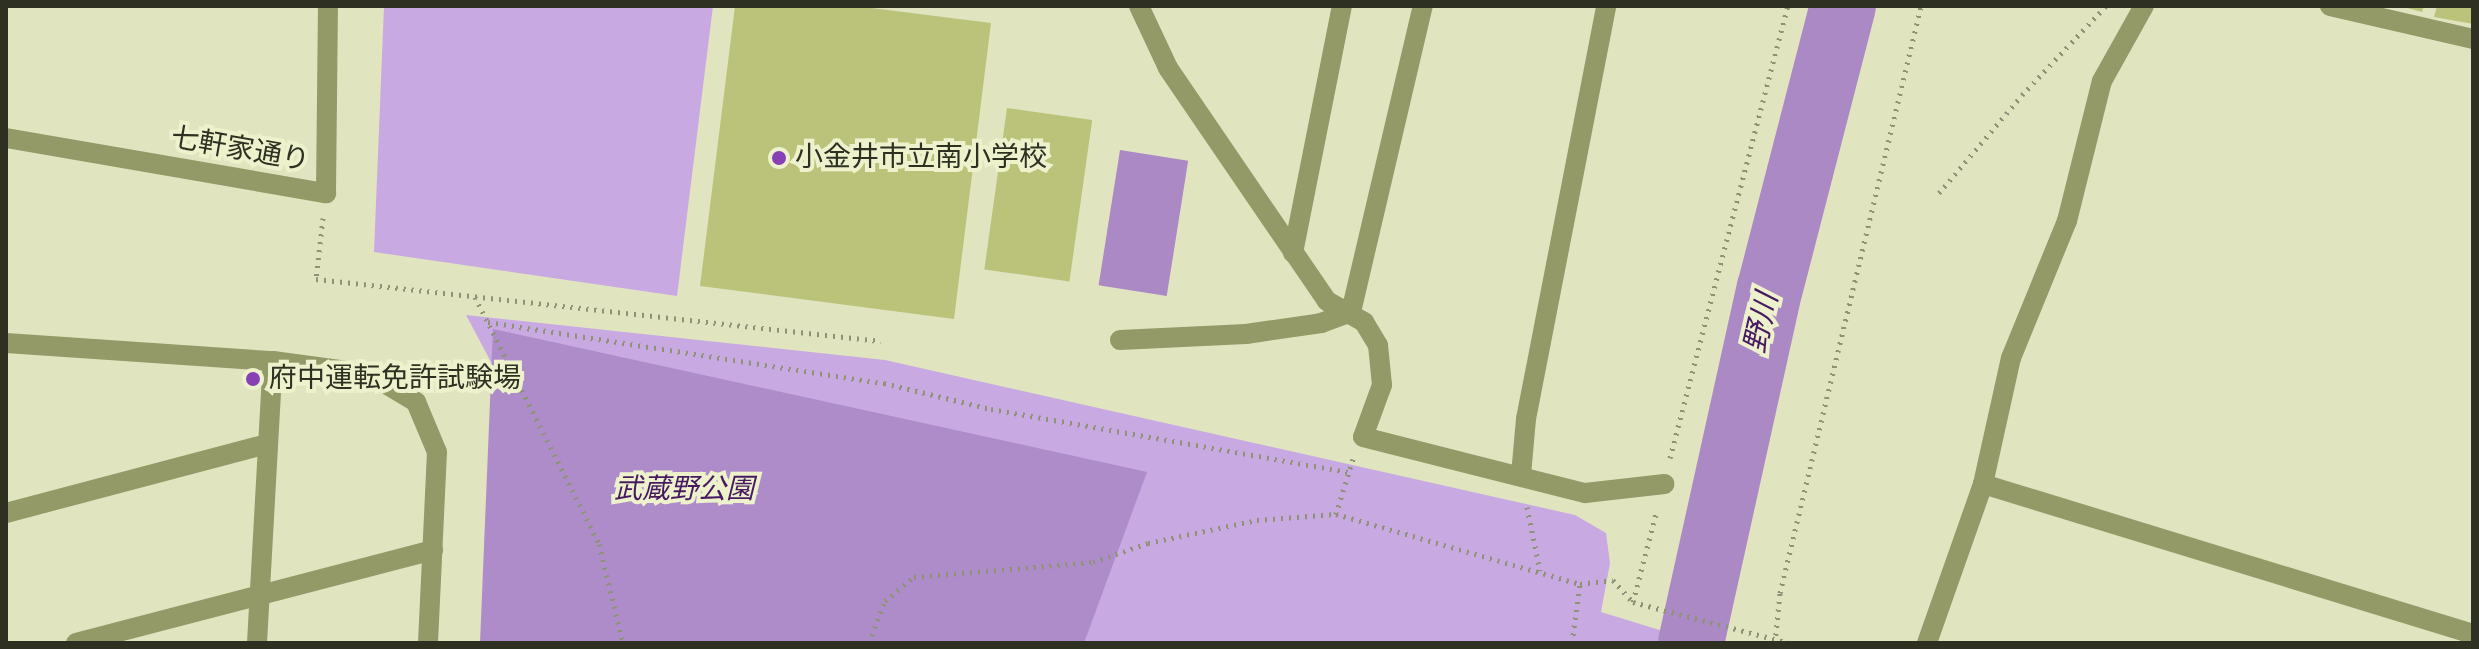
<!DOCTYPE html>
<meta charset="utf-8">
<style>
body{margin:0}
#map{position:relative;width:2479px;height:649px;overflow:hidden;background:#e0e5c0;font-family:Spectral,"Noto Sans JP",serif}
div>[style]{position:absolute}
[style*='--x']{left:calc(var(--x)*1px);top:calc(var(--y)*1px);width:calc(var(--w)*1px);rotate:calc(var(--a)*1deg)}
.green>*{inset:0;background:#c9a9e2}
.forest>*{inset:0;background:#ae8cc9}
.water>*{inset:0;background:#ab89c5;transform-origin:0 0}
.river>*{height:66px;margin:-33px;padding:0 33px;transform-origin:33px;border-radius:33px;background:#ab89c5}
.building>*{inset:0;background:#bbc37b;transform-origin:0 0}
.path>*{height:5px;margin-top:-2.5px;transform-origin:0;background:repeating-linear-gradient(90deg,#8e9277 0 2px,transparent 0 8px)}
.minor>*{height:20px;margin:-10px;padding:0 10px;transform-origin:10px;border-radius:10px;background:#949968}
.dots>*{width:22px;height:22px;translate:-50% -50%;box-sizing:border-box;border:4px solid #edf2cd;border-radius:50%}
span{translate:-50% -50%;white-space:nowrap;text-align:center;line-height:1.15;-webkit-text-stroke:8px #edf2cd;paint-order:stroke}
.street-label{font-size:28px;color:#2e3022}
.poi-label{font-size:28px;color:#2e3022}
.left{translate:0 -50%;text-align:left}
.park-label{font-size:28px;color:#461961;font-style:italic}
.water-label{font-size:30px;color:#461961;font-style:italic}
.frame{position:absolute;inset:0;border:8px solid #2e3022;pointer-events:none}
</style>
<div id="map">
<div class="green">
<div style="clip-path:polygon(384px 6px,713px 6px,677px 296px,374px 252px)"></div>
<div style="clip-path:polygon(466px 315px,885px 360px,1575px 515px,1606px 533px,1610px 563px,1601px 612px,1702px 643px,520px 643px,534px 443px)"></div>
</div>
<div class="forest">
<div style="clip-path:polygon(493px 329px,1147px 472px,1084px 643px,480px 643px)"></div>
</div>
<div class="water">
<div style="left:1120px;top:150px;width:69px;height:137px;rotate:9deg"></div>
</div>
<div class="river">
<div style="--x:1691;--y:643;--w:364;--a:-77.5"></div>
<div style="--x:1770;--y:288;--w:291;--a:-75.5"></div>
</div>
<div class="building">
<div style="clip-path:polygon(735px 6px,856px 6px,991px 23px,954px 319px,700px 286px)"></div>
<div style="clip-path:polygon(2400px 6px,2424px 6px,2422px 12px)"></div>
<div style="clip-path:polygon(2437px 6px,2473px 6px,2473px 24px,2434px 17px)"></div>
<div style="left:1007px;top:108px;width:86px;height:163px;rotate:8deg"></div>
</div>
<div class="path">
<div style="--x:1939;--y:193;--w:128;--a:-49.7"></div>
<div style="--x:2022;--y:95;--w:122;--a:-46.7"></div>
<div style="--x:323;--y:218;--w:61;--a:96.5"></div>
<div style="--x:316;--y:279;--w:568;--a:6.26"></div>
<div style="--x:475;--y:297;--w:276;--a:63.3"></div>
<div style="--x:599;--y:544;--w:102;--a:76.4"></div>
<div style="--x:488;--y:322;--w:401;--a:8.8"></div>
<div style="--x:884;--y:383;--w:110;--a:13.7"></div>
<div style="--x:991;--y:409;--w:362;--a:10"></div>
<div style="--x:1670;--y:458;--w:467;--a:-75.4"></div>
<div style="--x:1353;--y:459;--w:58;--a:107.2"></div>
<div style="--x:1336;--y:514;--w:254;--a:16"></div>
<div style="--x:1580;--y:584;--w:33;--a:-7"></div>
<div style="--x:1613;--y:580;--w:30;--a:48"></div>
<div style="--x:1633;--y:602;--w:161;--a:14.7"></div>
<div style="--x:1527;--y:507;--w:65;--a:78.5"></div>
<div style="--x:1633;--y:602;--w:91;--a:-75.4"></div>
<div style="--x:869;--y:643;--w:45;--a:-69.1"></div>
<div style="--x:885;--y:601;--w:38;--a:-40"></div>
<div style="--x:914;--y:577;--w:180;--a:-4.8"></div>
<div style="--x:1093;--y:562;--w:58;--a:-19.1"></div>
<div style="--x:1148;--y:543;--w:111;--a:-11.9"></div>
<div style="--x:1257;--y:520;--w:79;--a:-4.3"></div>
<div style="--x:1572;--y:643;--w:60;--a:-82.3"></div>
<div style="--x:1775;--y:643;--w:50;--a:-84.3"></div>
<div style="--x:1780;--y:593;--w:604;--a:-76.49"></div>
</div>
<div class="minor">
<div style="--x:1139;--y:6;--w:68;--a:64.9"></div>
<div style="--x:1168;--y:68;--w:282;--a:55.7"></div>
<div style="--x:1327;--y:301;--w:43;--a:29.6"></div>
<div style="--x:1364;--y:322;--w:27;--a:59"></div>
<div style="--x:1378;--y:345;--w:40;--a:84.3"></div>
<div style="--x:1382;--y:385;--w:55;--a:110.1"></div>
<div style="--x:1363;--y:437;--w:229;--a:14.2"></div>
<div style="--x:1585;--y:493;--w:80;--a:-6.5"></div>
<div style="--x:2330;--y:6;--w:147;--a:13"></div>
<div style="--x:6;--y:138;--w:325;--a:9.8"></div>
<div style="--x:326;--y:193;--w:187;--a:-89.4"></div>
<div style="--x:1293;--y:253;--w:252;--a:-78.8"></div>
<div style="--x:1351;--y:312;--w:314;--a:-76.8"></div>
<div style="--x:1120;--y:340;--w:126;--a:-2.7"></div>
<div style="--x:1246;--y:334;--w:76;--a:-8.3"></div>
<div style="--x:1321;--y:323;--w:32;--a:-20"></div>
<div style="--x:6;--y:343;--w:268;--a:3.9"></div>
<div style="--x:273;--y:361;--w:97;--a:7.7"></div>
<div style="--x:369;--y:374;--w:55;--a:30.8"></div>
<div style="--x:416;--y:402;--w:54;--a:67.2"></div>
<div style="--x:437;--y:452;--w:191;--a:92.7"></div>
<div style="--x:1521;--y:475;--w:56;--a:-84.9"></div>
<div style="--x:1526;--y:419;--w:421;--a:-79"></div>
<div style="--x:1983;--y:484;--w:512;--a:17.02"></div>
<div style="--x:2473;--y:634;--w:9;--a:108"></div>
<div style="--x:6;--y:513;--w:270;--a:-14.8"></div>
<div style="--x:76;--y:643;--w:369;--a:-14.6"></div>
<div style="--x:257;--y:643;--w:282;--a:-86.8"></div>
<div style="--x:1927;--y:643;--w:169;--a:-70.6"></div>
<div style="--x:1983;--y:484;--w:129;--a:-77.5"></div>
<div style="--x:2011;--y:358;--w:148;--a:-67.8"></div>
<div style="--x:2067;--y:221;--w:144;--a:-76"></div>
<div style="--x:2102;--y:81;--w:86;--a:-60.8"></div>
</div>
<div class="dots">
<div style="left:779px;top:158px;background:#8841b4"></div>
<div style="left:253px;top:379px;background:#8841b4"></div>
</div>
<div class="street-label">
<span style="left:240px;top:150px;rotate:10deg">七軒家通り</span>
</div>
<div class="poi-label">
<span class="left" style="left:795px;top:158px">小金井市立南小学校</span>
<span class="left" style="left:269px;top:379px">府中運転免許試験場</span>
</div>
<div class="park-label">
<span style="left:684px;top:490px">武蔵野公園</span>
</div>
<div class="water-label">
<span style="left:1762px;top:323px;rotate:-77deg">野川</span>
</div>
<div class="frame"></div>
</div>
